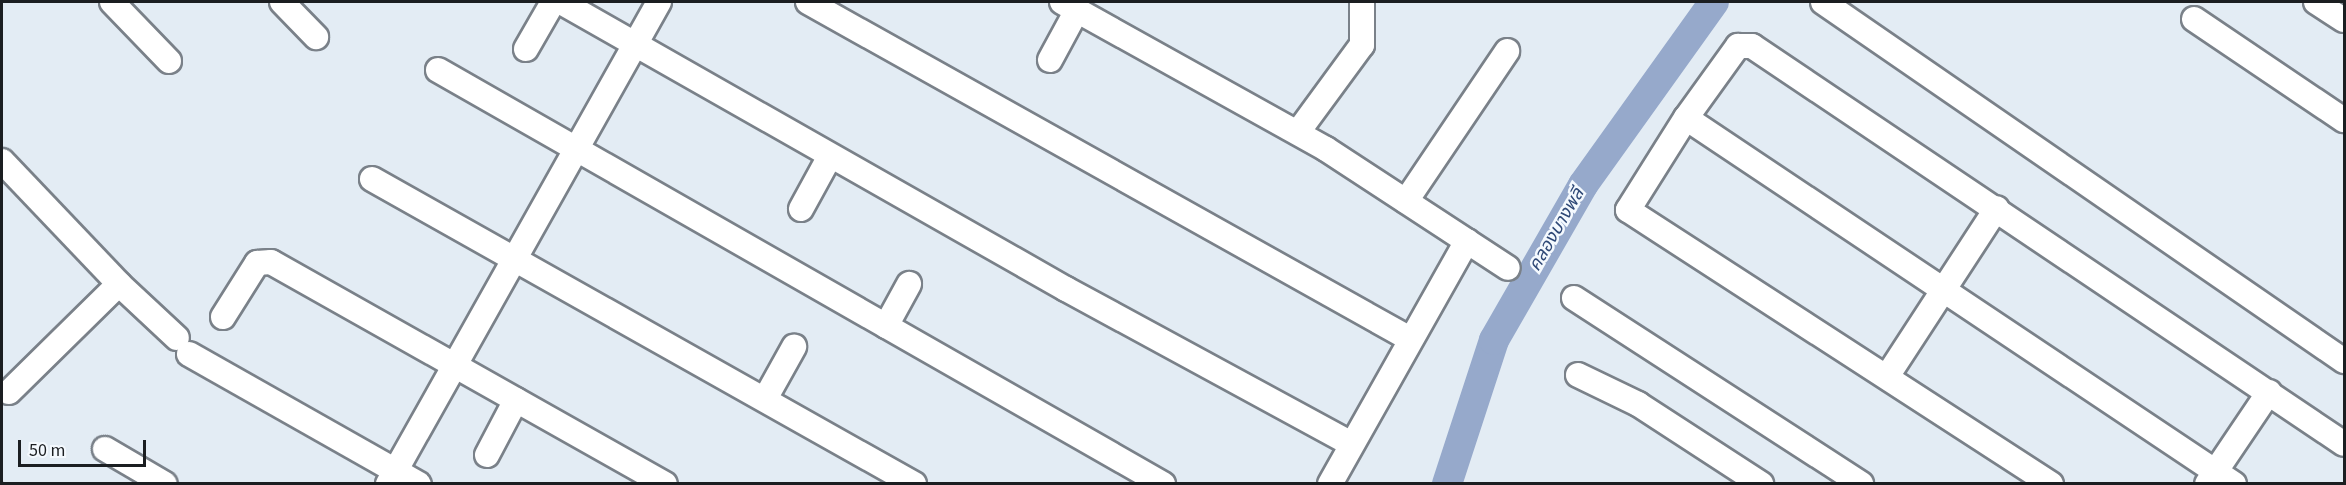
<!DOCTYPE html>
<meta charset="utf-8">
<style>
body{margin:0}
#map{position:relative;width:2346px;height:485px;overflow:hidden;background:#e3ecf4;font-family:"Source Sans 3","Noto Sans Thai",sans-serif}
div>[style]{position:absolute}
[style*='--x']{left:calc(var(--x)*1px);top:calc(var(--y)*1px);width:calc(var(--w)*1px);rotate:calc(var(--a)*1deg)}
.river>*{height:30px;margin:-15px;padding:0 15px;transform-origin:15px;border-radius:15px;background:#96a9cb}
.path>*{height:3px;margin-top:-1.5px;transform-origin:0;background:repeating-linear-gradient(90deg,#a4abb2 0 3px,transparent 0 7.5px)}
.roads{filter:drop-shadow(2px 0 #7a8189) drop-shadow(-2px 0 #7a8189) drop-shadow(0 2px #7a8189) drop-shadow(0 -2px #7a8189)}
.minor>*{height:24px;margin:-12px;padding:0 12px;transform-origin:12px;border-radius:12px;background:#fff}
span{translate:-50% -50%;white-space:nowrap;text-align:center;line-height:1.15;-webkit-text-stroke:5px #f4f9fe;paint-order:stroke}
.water-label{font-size:18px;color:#2e4876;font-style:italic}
.frame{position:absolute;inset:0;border:3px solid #1b1e21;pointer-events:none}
.scale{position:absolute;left:18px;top:440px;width:128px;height:27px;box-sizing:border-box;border:3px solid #1b1e21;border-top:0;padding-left:8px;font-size:18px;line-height:21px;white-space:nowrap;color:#1b1e21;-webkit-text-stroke:4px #f4f9fe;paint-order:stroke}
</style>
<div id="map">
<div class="river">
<div style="--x:1447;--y:484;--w:151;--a:-71.9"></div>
<div style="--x:1494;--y:340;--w:179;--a:-60.1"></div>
<div style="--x:1583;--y:185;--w:225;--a:-54.4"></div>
</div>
<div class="path">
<div style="--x:2;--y:482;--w:4;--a:34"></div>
</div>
<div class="roads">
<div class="minor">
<div style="--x:112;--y:2;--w:82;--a:46"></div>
<div style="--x:282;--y:2;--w:49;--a:45.8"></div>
<div style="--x:561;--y:2;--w:581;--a:29.61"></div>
<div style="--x:1066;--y:289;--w:324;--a:28.5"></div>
<div style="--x:808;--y:2;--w:690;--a:29.24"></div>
<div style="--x:1062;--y:2;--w:302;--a:29.1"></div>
<div style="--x:1326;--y:149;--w:217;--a:33.2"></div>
<div style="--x:1823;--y:2;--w:633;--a:34.57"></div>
<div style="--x:2316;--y:2;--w:33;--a:33"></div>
<div style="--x:2194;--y:19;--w:181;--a:34"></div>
<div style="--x:526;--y:49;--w:54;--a:-60.1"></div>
<div style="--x:1050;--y:60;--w:57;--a:-61.6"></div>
<div style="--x:438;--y:70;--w:835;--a:29.73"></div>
<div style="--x:1686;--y:118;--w:659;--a:33.74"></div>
<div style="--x:1298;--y:132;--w:108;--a:-53.7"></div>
<div style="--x:1362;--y:45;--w:43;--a:-90"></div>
<div style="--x:2;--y:161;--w:170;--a:46.4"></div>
<div style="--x:119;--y:284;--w:79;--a:43"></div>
<div style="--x:372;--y:179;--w:622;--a:29.37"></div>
<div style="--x:1406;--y:201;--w:181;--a:-56"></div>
<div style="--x:801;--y:209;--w:60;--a:-61.3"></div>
<div style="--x:1574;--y:298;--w:342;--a:32.9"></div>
<div style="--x:223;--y:317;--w:64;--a:-57.8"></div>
<div style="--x:257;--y:263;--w:14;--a:-4"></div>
<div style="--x:271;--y:262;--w:452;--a:29.4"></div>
<div style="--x:886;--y:326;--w:48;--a:-61.3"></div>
<div style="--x:189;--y:354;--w:264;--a:29.5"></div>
<div style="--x:1578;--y:375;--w:67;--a:25.8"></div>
<div style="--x:1638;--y:404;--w:147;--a:33"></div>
<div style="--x:1888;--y:375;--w:199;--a:-56.9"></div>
<div style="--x:9;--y:392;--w:154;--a:-44.5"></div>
<div style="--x:765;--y:399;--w:60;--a:-60.9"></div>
<div style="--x:105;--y:449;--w:69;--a:30.3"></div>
<div style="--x:487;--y:455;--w:62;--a:-62.2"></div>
<div style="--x:388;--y:484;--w:553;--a:-60.65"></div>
<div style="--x:1330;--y:484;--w:279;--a:-60.6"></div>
<div style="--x:2051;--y:484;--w:504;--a:-147.07"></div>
<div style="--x:1628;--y:210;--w:109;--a:-57.8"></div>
<div style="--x:1686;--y:118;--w:89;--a:-54.2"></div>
<div style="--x:1738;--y:46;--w:14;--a:0"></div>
<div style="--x:1752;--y:46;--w:713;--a:33.91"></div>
<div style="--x:2207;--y:484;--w:111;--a:-56"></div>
</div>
</div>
<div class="water-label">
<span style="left:1557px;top:230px;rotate:-60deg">คลองบางพลี</span>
</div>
<div class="frame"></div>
<div class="scale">50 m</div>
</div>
